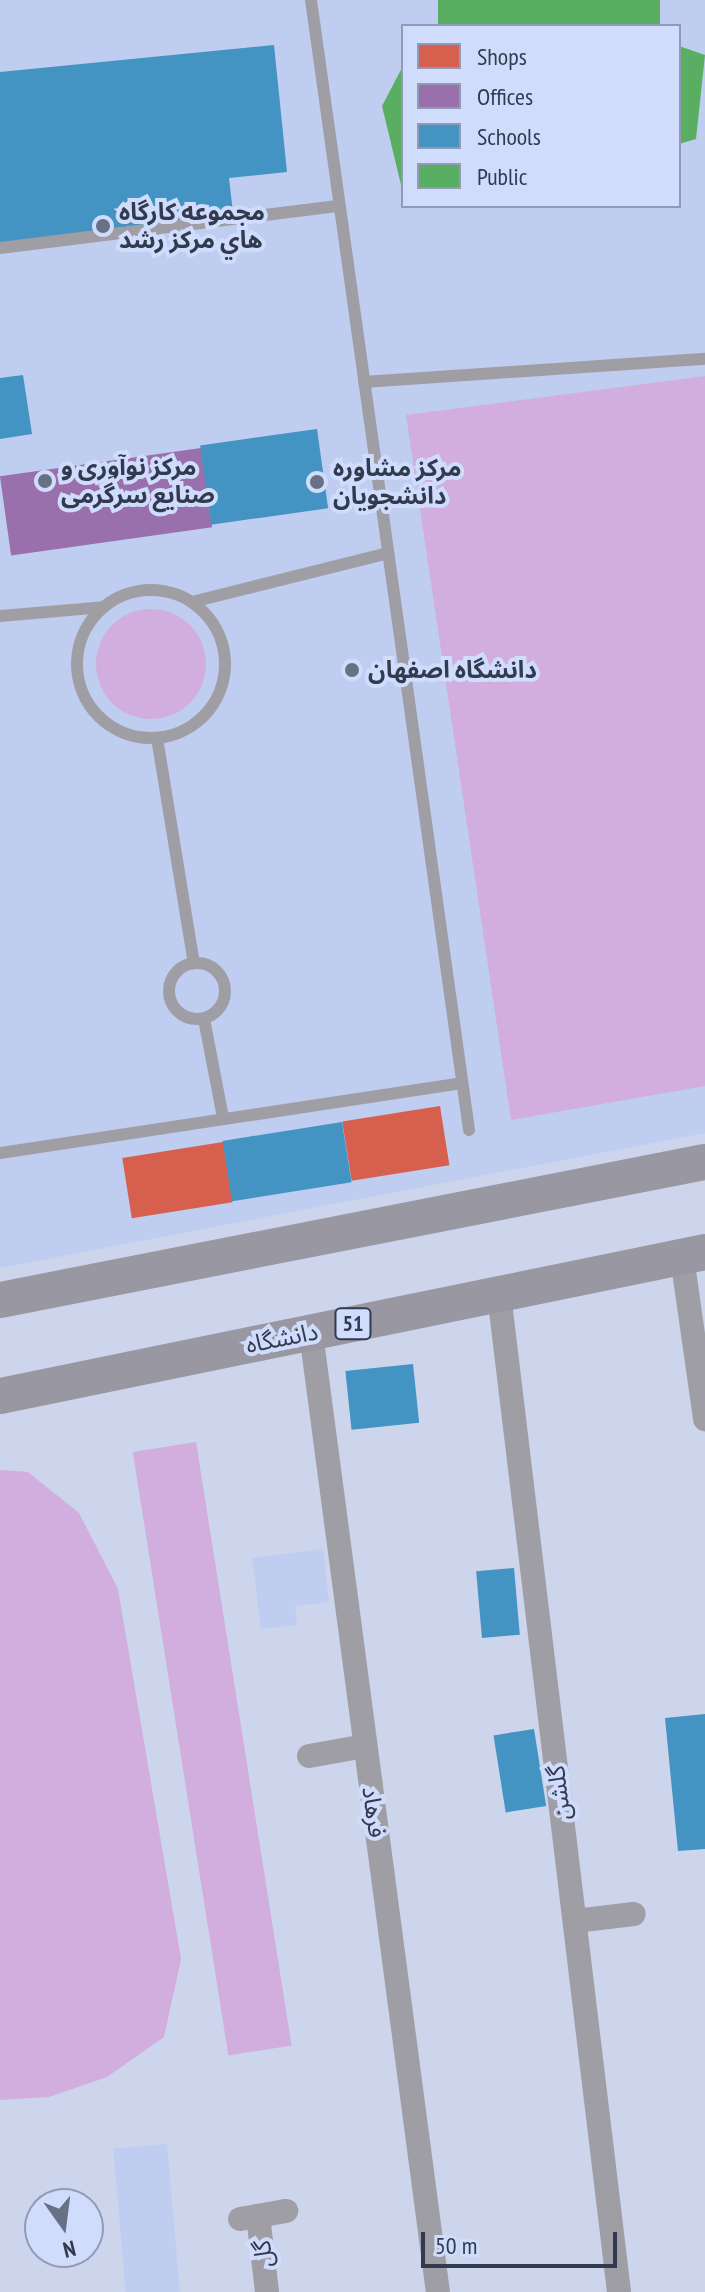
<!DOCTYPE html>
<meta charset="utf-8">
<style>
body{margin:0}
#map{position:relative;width:705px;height:2292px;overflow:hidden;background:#ccd5ec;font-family:"PT Sans Narrow","Noto Sans Arabic",sans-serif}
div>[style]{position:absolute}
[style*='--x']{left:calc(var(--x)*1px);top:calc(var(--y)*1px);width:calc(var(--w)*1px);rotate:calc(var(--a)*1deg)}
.built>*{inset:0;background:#bfcdf1;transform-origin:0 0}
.green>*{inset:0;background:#d1aedd;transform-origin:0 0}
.round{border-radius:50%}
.shops>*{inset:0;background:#d6604d;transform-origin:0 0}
.offices>*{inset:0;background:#9970ab;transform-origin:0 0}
.schools>*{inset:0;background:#4393c3;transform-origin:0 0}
.public>*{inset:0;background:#5aae61;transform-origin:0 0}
.lane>*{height:12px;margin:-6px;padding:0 6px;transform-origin:6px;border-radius:6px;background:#a09ea5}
.lane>.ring{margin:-6px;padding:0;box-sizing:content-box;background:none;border:12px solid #a09ea5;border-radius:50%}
.street>*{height:24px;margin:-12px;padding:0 12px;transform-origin:12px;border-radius:12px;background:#a09ea5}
.primary>*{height:36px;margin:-18px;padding:0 18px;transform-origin:18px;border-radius:18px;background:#9997a1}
.dots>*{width:22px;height:22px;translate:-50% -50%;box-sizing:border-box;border:4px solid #d0dcfc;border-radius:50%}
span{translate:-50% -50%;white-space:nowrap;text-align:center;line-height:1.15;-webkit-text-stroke:8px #d0dcfc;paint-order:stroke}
.shield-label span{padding:2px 6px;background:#d0dcfc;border:2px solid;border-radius:6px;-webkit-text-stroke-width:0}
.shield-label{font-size:22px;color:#323a4f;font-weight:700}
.poi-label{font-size:24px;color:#323a4f;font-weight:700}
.left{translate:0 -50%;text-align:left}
.street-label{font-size:24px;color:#323a4f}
.legend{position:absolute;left:401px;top:24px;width:280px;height:184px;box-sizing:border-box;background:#d0dcfc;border:2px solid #919bb7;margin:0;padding:10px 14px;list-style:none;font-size:24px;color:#323a4f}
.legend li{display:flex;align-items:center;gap:16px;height:40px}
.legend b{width:40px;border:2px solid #919bb7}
.north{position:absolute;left:24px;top:2188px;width:80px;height:80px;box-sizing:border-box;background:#d0dcfc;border:2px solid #919bb7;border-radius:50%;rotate:166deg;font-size:22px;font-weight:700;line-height:32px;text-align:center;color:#323a4f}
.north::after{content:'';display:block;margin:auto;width:28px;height:36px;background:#687086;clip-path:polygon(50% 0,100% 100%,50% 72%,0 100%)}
.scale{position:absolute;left:421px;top:2232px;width:196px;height:36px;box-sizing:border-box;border:4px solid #323a4f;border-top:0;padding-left:10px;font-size:24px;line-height:28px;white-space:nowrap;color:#323a4f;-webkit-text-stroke:6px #d0dcfc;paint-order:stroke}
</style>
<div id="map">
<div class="built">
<div style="clip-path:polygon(evenodd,0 0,705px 0,705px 1133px,0 1268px,0 0,403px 26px,679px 26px,679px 206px,403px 206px,403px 26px)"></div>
<div style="clip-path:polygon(323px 1549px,329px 1602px,295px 1606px,297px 1625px,261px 1629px,252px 1558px)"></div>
<div style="left:167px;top:2144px;width:148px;height:54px;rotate:85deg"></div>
</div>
<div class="green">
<div style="clip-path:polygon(705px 376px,705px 1086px,511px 1120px,406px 415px)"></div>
<div class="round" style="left:96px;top:609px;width:110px;height:110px"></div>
<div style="left:196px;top:1442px;width:611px;height:64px;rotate:81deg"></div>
<div style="clip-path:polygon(0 1470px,28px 1472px,79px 1513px,118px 1589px,181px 1959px,164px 2037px,107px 2077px,49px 2097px,0 2100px)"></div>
</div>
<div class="shops">
<div style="left:440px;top:1106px;width:60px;height:99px;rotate:81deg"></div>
<div style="left:223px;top:1142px;width:61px;height:102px;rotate:81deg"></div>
</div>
<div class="offices">
<div style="left:201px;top:448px;width:80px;height:203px;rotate:82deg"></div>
</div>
<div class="schools">
<div style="clip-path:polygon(274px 45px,287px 172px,229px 178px,234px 221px,0 248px,0 72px)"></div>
<div style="clip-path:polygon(23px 375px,32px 434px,0 439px,0 378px)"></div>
<div style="left:317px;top:429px;width:80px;height:118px;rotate:82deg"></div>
<div style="left:342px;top:1122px;width:61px;height:121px;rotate:81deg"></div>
<div style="left:413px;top:1364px;width:59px;height:68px;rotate:84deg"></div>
<div style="left:514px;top:1568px;width:67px;height:38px;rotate:85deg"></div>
<div style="clip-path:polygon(705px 1714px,705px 1849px,678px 1851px,665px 1718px)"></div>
<div style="left:534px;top:1729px;width:78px;height:41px;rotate:81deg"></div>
</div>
<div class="public">
<div style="left:438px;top:0;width:222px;height:30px"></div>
<div style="clip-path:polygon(679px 46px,705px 55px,696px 139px,679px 144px)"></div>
<div style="clip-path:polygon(403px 66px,403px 189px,402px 189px,382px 106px)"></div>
</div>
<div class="lane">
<div style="--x:311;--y:0;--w:1141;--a:82.04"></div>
<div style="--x:0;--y:248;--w:342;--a:-7.1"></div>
<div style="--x:364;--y:382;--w:342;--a:-3.9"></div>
<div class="ring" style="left:77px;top:590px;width:136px;height:136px"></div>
<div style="--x:192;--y:602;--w:202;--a:-14"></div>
<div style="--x:0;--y:616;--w:104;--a:-4.9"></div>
<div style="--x:157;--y:738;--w:228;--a:80.7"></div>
<div class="ring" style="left:169px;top:963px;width:44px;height:44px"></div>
<div style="--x:204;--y:1019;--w:101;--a:79.1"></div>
<div style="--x:0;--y:1153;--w:467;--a:-8.6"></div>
</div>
<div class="street">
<div style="--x:682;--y:1257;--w:164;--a:81.9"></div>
<div style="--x:499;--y:1294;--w:1005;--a:83.14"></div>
<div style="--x:311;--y:1333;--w:967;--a:82.46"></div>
<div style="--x:309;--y:1756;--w:57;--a:-10.1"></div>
<div style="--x:575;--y:1921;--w:59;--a:-6.8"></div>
<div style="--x:258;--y:2216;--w:77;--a:83.2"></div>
<div style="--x:240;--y:2219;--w:47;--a:-9.9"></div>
</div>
<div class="primary">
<div style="--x:0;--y:1300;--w:718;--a:-11.08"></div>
<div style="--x:0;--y:1396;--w:720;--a:-11.54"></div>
</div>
<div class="dots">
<div style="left:103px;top:226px;background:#687086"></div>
<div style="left:45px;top:481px;background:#687086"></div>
<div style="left:317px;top:482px;background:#687086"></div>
<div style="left:352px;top:670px;background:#687086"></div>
</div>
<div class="shield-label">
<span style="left:353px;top:1324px">51</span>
</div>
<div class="poi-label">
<span class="left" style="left:119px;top:226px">مجموعه کارگاه<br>هاي مرکز رشد</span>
<span class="left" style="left:61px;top:481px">مرکز نوآوری و<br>صنایع سرگرمی</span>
<span class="left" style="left:333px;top:482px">مرکز مشاوره<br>دانشجویان</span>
<span class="left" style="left:368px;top:670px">دانشگاه اصفهان</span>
</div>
<div class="street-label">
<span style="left:282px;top:1338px;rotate:-11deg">دانشگاه</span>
<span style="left:559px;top:1793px;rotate:-97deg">گلشن</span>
<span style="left:374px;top:1812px;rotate:82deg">فرهاد</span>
<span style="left:263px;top:2254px;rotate:-97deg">گل</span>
</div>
<ul class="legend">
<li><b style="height:22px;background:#d6604d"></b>Shops</li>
<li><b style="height:22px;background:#9970ab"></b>Offices</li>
<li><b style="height:22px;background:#4393c3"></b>Schools</li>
<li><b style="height:22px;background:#5aae61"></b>Public</li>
</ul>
<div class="north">N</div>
<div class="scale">50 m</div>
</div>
